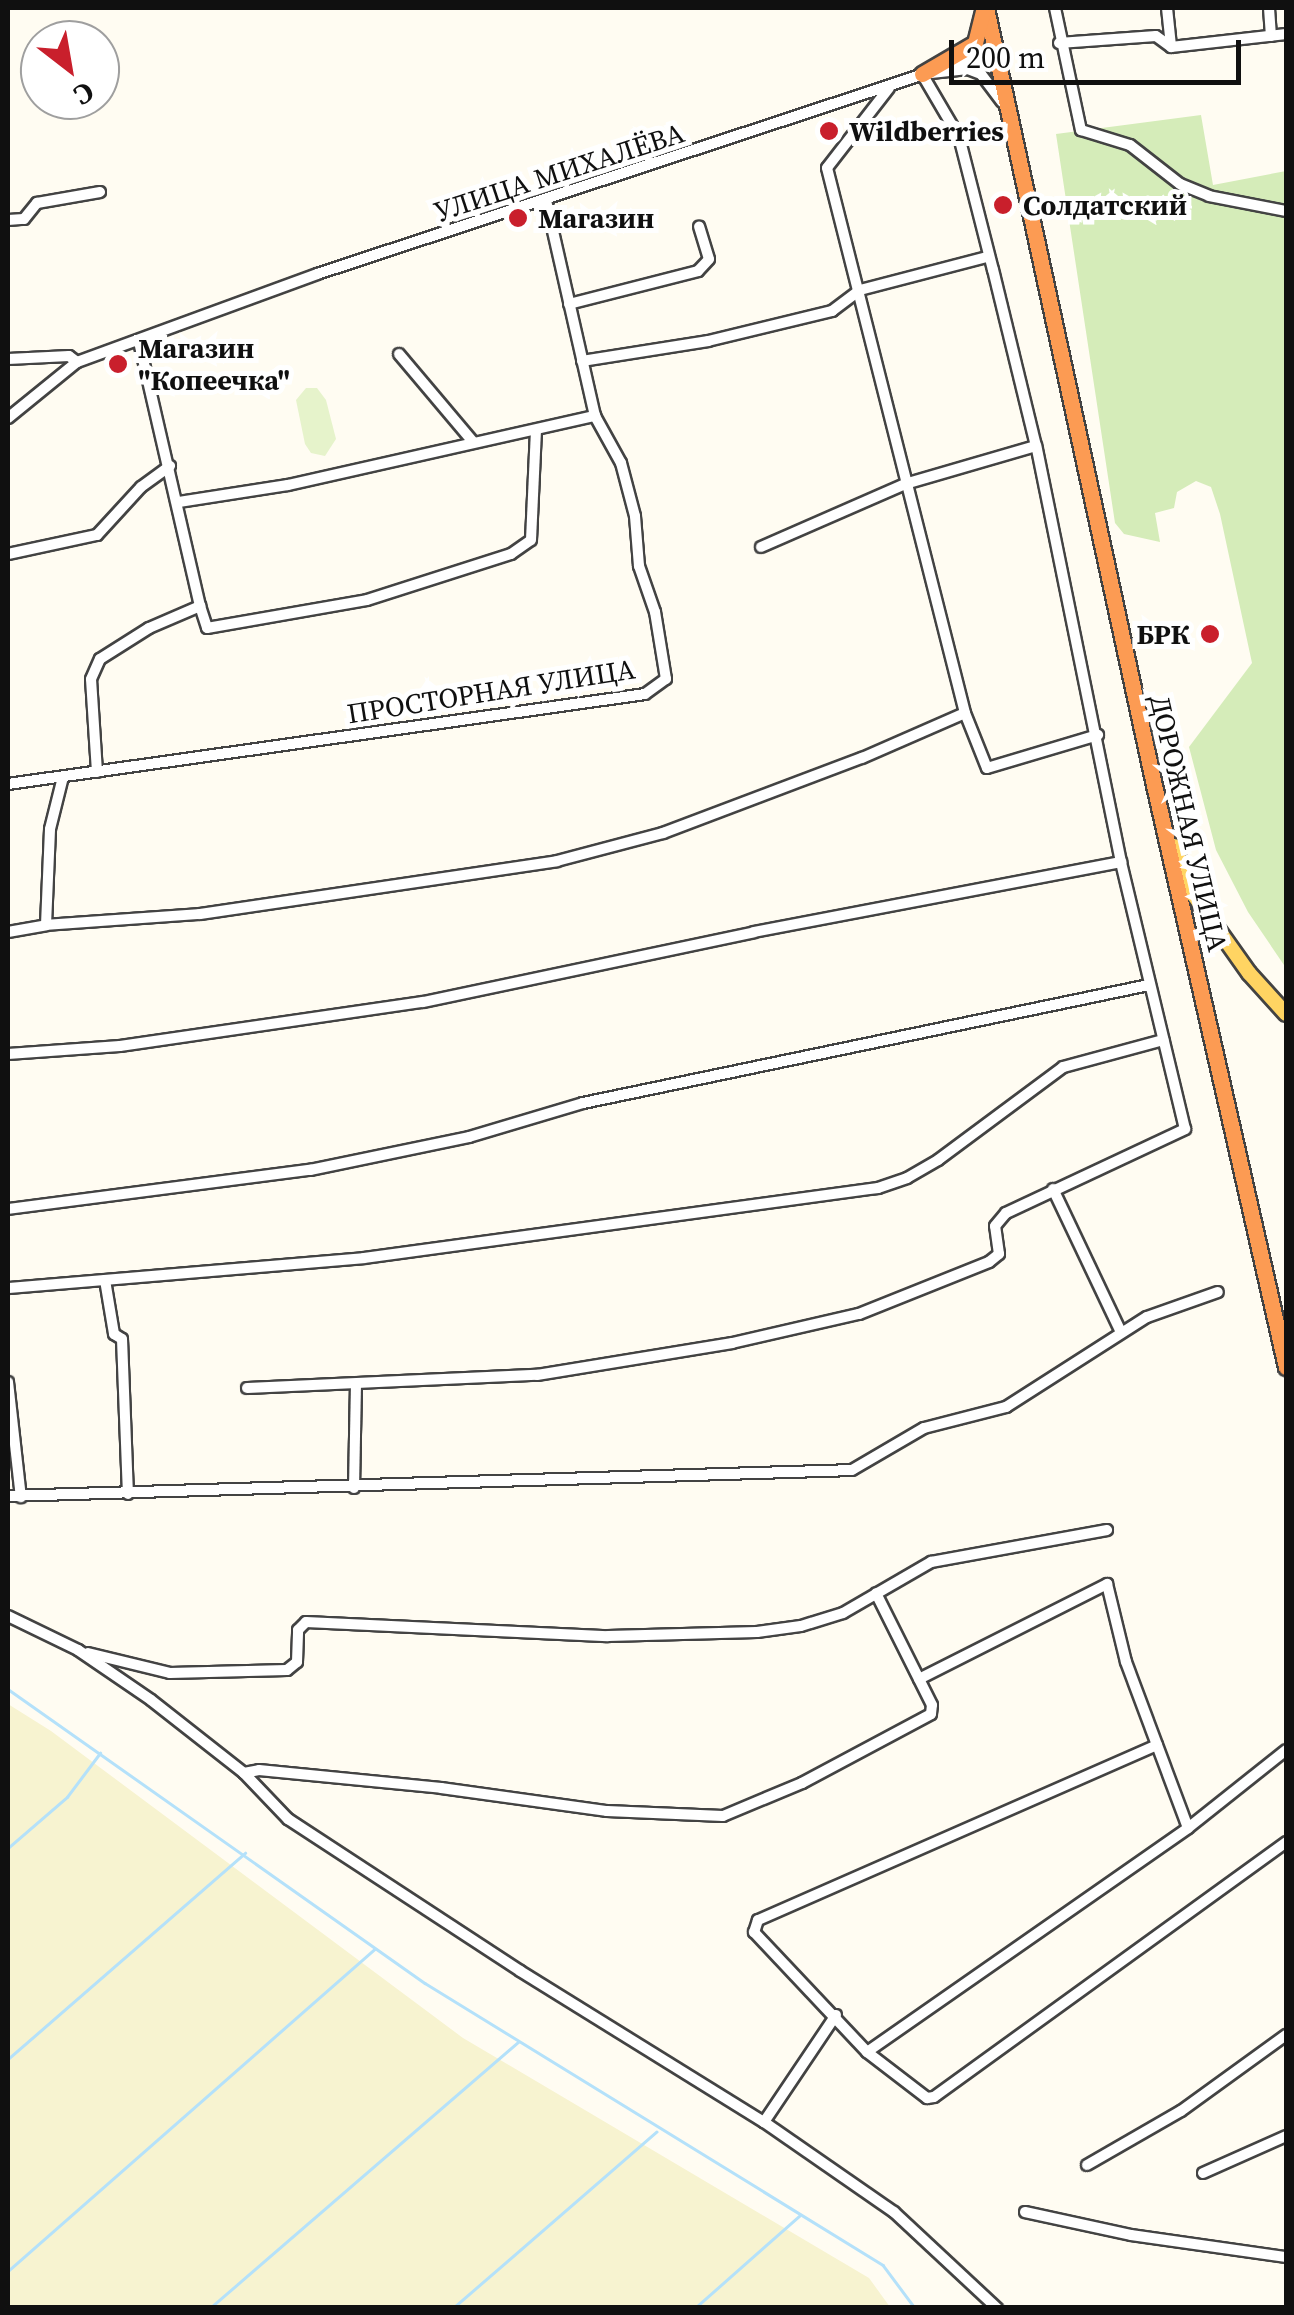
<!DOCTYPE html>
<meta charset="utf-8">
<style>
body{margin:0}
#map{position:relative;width:1294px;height:2315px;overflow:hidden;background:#fffcf2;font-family:"Source Serif 4",serif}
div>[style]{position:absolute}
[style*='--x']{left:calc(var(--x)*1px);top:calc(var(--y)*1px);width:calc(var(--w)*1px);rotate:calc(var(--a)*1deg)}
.farmland>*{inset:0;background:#f7f3d0}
.green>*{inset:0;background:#d5ecb9}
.pitch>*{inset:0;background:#e6f3cb}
.stream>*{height:2.5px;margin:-1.25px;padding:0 1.25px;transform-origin:1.25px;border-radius:1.25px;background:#b4e1fa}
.roads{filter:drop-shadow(2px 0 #434343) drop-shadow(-2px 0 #434343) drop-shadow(0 2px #434343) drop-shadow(0 -2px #434343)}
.minor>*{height:10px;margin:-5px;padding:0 5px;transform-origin:5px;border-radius:5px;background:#fff}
.major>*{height:14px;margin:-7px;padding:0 7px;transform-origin:7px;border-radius:7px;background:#ffd462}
.highway>*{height:15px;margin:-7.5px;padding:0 7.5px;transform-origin:7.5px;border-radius:7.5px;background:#fc9b53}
.dots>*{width:28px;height:28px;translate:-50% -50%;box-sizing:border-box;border:5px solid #fff;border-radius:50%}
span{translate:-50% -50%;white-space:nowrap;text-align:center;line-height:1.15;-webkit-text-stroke:10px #fff;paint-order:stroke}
.poi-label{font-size:28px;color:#101010;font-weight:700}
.left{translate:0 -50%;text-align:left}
.right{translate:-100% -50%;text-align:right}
.street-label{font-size:28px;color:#101010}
.frame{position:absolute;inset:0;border:10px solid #101010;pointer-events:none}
.north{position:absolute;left:20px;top:20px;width:100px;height:100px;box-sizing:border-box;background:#fff;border:2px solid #9f9f9f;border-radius:50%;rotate:149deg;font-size:28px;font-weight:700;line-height:40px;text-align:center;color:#101010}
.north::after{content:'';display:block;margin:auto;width:35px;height:45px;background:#c91f2c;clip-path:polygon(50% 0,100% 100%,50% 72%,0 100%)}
.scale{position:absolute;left:949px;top:40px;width:292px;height:45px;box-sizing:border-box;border:5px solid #101010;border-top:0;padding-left:12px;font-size:30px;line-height:35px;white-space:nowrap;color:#101010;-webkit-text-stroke:8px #fff;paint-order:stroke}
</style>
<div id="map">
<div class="farmland">
<div style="clip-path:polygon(8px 1704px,51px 1731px,463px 2038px,869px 2278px,890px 2307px,8px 2307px)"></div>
</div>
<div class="green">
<div style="clip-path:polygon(1201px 115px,1213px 185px,1286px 171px,1286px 968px,1248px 912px,1216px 850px,1189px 747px,1252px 663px,1220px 514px,1211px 487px,1196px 481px,1177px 492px,1174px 508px,1155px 513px,1160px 542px,1124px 534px,1115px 523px,1056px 134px)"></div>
</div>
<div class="pitch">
<div style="clip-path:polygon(306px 388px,317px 388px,326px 400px,336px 439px,325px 456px,311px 453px,305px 444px,296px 400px)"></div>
</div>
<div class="stream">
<div style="--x:8;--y:1689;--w:510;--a:35.19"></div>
<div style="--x:425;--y:1983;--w:538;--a:31.62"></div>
<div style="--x:883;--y:2265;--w:54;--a:53.3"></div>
<div style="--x:8;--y:1848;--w:78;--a:-40.8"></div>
<div style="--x:67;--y:1797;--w:55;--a:-53.1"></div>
<div style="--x:8;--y:2059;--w:314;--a:-41"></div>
<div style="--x:8;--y:2271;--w:488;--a:-41.3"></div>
<div style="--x:210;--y:2308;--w:407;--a:-40.8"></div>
<div style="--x:453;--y:2308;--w:269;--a:-40.9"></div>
<div style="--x:695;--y:2308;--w:139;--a:-41.5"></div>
</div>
<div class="roads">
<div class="minor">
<div style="--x:1055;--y:8;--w:125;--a:78"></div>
<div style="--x:1081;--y:130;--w:51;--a:17"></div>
<div style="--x:1130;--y:145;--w:63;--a:38"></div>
<div style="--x:1180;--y:184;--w:31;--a:22"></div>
<div style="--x:1209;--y:196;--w:78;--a:11"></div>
<div style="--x:1167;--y:8;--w:39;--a:84"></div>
<div style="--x:1269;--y:8;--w:28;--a:86"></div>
<div style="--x:1059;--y:43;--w:97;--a:-4.1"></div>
<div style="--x:1156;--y:36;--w:19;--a:36"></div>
<div style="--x:1171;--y:47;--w:116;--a:-6.4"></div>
<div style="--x:948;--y:66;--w:48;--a:-16.9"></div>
<div style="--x:889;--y:88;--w:101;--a:127.8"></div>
<div style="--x:827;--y:168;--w:562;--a:75.79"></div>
<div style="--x:965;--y:713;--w:59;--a:68.2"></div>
<div style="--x:987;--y:768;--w:116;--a:-16.6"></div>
<div style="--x:8;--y:220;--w:16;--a:-4"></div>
<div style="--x:24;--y:219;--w:21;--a:-51"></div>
<div style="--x:37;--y:203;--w:64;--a:-9.9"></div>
<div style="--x:569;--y:304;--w:133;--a:-14.3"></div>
<div style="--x:698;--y:271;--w:16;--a:-47"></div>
<div style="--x:709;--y:259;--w:34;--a:-107"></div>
<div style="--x:399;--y:354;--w:115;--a:49.9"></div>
<div style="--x:8;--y:359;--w:61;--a:-2.8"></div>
<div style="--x:69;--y:356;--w:10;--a:37"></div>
<div style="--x:582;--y:361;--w:128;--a:-9"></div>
<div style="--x:708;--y:341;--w:128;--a:-13.6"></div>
<div style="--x:832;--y:311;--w:35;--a:-37"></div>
<div style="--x:860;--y:290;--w:131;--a:-14.6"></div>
<div style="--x:8;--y:418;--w:89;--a:-39.1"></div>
<div style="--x:77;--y:362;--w:256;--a:-20.1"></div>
<div style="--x:317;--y:274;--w:642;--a:-18.24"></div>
<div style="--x:179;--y:502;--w:110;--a:-8.9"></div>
<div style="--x:288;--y:485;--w:315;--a:-12.7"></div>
<div style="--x:761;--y:547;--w:157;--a:-23.6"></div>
<div style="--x:905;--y:484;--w:136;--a:-16.2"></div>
<div style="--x:8;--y:554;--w:91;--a:-12.1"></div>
<div style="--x:97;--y:535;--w:65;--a:-47.5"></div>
<div style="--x:141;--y:487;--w:36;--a:-36"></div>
<div style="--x:200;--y:606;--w:23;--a:72"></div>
<div style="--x:207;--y:628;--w:162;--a:-9.9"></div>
<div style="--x:367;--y:600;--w:151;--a:-17.7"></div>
<div style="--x:511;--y:554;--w:24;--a:-35"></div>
<div style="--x:531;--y:540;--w:109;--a:-87.4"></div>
<div style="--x:97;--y:772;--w:93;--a:-93.7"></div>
<div style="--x:91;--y:679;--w:22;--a:-66"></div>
<div style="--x:100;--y:659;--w:58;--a:-32.3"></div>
<div style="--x:149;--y:628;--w:56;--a:-23.3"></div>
<div style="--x:200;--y:606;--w:271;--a:-103"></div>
<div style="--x:8;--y:784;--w:643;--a:-8.04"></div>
<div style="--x:645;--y:694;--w:26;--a:-36"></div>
<div style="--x:666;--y:679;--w:68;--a:-99.3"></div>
<div style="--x:655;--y:612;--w:49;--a:-109.2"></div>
<div style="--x:639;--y:566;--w:50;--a:-94.6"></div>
<div style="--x:635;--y:516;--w:55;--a:-104.8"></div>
<div style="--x:621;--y:463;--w:54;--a:-119"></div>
<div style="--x:595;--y:416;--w:221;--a:-102.8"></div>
<div style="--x:46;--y:925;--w:96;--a:-87.6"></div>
<div style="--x:50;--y:829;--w:54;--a:-76"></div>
<div style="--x:8;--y:932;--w:39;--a:-10"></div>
<div style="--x:46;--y:925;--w:154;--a:-4.1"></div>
<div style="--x:200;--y:914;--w:361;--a:-8.4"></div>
<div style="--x:557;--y:861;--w:110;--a:-14.8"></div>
<div style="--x:663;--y:833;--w:213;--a:-20.7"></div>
<div style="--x:862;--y:758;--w:112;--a:-23.6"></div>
<div style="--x:8;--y:1054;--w:112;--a:-4.1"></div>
<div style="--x:120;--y:1046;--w:306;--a:-8.3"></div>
<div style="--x:423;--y:1002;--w:338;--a:-11.9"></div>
<div style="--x:754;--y:932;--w:374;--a:-10.8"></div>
<div style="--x:1053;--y:1189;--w:158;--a:64.6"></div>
<div style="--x:8;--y:1209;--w:305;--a:-7.4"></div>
<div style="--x:310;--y:1170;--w:162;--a:-11.7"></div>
<div style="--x:469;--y:1137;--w:119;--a:-16.6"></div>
<div style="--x:583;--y:1103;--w:578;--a:-11.78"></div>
<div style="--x:105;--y:1280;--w:55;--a:80.5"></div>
<div style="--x:114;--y:1334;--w:9;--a:32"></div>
<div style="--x:122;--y:1339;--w:155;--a:87.8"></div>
<div style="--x:8;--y:1288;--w:357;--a:-4.8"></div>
<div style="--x:364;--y:1258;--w:519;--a:-7.76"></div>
<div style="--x:878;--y:1188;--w:31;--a:-19"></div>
<div style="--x:907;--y:1178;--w:36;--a:-30"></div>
<div style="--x:938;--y:1160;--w:156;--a:-36.6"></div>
<div style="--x:1063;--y:1067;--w:104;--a:-15.1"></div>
<div style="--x:8;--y:1382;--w:116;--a:83.6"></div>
<div style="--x:247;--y:1388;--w:290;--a:-2.6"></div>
<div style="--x:537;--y:1375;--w:198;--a:-9.3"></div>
<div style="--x:732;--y:1343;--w:130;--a:-12.9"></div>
<div style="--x:859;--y:1314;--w:140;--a:-21.8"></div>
<div style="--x:989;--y:1262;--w:13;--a:-39"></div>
<div style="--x:999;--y:1254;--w:28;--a:-98"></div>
<div style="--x:995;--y:1226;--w:17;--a:-50"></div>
<div style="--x:1006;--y:1213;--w:198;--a:-25.1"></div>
<div style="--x:1185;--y:1129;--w:275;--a:-103.5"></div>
<div style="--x:1121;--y:862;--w:425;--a:-101.5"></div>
<div style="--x:1036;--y:446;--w:181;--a:-103.7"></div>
<div style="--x:993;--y:270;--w:137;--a:-104.3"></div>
<div style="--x:959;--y:137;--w:73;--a:-120.4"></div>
<div style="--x:922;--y:74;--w:46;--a:-6.2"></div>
<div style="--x:968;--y:69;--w:14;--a:21"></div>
<div style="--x:981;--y:74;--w:35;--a:53"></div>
<div style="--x:354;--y:1488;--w:102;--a:-88.9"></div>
<div style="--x:8;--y:1496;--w:844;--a:-1.76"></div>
<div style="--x:852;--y:1470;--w:83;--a:-30.3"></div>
<div style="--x:924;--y:1428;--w:85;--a:-14.4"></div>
<div style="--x:1006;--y:1407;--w:167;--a:-32.6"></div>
<div style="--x:1147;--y:1317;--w:75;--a:-19.4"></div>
<div style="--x:8;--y:1616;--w:78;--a:25.9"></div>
<div style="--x:78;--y:1650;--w:88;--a:34.4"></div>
<div style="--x:151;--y:1700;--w:118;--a:38.1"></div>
<div style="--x:244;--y:1773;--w:64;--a:46.3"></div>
<div style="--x:288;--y:1819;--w:277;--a:33.2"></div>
<div style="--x:520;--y:1971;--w:287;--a:31.8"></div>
<div style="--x:764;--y:2122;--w:158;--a:34.7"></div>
<div style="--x:894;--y:2212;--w:141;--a:43"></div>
<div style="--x:88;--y:1653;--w:84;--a:13.7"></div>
<div style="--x:170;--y:1673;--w:117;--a:-1.5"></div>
<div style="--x:287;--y:1670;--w:13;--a:-39"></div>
<div style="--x:297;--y:1662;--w:32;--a:-88"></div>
<div style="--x:298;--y:1630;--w:11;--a:-45"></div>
<div style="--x:306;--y:1622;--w:302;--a:2.7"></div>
<div style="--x:608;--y:1636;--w:149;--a:-1.5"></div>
<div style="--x:757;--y:1632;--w:44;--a:-7.8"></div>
<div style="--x:801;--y:1626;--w:44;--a:-17.2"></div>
<div style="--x:843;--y:1613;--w:102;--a:-30.1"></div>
<div style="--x:931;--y:1562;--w:179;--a:-10.3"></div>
<div style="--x:919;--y:1679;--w:211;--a:-26.8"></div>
<div style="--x:1107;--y:1584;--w:80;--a:76.3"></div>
<div style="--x:1126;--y:1662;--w:177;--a:69.5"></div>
<div style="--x:1157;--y:1745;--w:436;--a:156.3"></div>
<div style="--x:758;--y:1920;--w:13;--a:108"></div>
<div style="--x:754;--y:1932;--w:165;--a:46.7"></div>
<div style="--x:867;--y:2052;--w:76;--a:37.5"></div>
<div style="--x:927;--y:2098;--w:7;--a:-8"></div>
<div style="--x:934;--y:2097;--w:435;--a:-35.9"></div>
<div style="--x:244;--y:1773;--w:15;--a:-11"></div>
<div style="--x:259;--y:1770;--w:183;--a:5.6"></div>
<div style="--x:441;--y:1788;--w:168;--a:7.9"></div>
<div style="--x:607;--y:1811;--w:116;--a:2.5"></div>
<div style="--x:723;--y:1816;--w:86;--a:-22.7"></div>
<div style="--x:802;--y:1783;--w:146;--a:-28.1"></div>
<div style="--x:931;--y:1714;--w:9;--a:-84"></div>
<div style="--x:932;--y:1705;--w:125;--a:-116.6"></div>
<div style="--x:867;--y:2052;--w:391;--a:-34.9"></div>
<div style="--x:1188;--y:1828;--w:125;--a:-38.5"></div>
<div style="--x:764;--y:2122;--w:129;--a:-56.1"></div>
<div style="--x:1087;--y:2165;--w:108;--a:-29.9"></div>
<div style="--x:1181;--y:2111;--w:130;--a:-35.9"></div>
<div style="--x:1203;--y:2173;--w:91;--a:-24"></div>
<div style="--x:1025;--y:2212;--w:108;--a:12.2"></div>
<div style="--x:1131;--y:2235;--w:157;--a:8.1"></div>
</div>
<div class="major">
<div style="--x:1174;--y:846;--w:52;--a:68.4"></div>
<div style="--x:1193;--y:894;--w:97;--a:54.7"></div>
<div style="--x:1249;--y:973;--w:55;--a:47.9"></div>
</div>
<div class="highway">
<div style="--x:986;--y:8;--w:795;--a:77.8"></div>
<div style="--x:1154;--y:785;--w:597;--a:77.22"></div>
<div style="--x:922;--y:74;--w:61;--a:-30.3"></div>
<div style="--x:975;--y:43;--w:33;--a:-76"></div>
</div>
</div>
<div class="dots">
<div style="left:829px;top:131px;background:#c91f2c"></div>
<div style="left:1003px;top:205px;background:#c91f2c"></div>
<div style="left:518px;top:218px;background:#c91f2c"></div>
<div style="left:118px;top:364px;background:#c91f2c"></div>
<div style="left:1210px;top:634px;background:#c91f2c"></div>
</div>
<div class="poi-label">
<span class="left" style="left:849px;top:131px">Wildberries</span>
<span class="left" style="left:1023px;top:205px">Солдатский</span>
<span class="left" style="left:538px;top:218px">Магазин</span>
<span class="left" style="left:138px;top:364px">Магазин<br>"Копеечка"</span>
<span class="right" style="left:1190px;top:634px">БРК</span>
</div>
<div class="street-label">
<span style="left:559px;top:172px;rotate:-18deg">УЛИЦА МИХАЛЁВА</span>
<span style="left:491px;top:691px;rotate:-9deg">ПРОСТОРНАЯ УЛИЦА</span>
<span style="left:1189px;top:823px;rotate:77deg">ДОРОЖНАЯ УЛИЦА</span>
</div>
<div class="frame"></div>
<div class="north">С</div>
<div class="scale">200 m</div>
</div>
